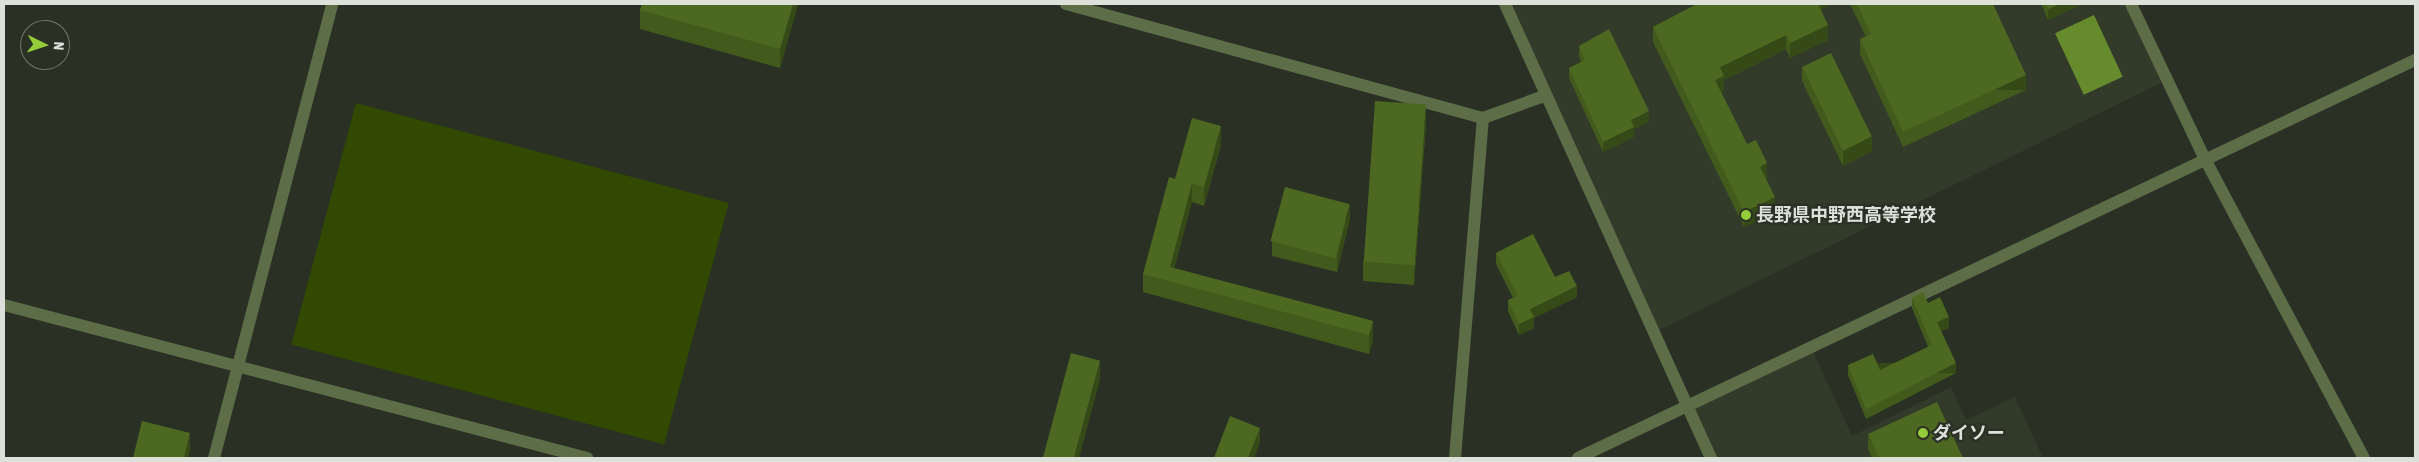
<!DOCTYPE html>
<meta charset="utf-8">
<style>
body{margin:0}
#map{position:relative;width:2419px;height:462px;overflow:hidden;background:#2b3025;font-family:"Asap Condensed","Noto Sans JP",sans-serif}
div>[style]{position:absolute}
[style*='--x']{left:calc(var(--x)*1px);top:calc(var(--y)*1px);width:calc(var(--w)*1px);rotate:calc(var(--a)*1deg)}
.built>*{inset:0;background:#323a2a}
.green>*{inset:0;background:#314900;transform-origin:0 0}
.water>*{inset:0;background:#668b2c;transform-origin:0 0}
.minor>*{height:12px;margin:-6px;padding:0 6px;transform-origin:6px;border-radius:6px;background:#5c6d48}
.wall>*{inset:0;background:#425a1c}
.shaded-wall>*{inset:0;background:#364a17;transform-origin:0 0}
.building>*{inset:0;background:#4d6921;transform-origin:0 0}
.dots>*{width:14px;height:14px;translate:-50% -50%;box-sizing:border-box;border:2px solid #2b3025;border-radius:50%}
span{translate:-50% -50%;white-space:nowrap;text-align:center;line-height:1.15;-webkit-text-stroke:4.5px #2b3025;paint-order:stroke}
.poi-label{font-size:18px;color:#dee1da;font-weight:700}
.left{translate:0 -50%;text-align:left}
.frame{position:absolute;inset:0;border:5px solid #dee1da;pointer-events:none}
.north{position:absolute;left:20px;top:20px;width:50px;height:50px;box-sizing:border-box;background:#2b3025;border:1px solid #73776d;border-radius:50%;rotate:94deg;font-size:14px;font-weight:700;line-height:20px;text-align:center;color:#dee1da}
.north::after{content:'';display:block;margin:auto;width:18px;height:22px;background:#95cc3a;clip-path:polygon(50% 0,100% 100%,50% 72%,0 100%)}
</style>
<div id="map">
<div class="built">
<div style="clip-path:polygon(1505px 4px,2131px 4px,2167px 80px,1653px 333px)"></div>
<div style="clip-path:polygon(1811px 347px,1852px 436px,1951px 387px,1966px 420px,2015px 397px,2043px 458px,1711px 458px,1686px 406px)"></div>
</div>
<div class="green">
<div style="left:356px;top:103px;width:386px;height:250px;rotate:15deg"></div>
</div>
<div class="water">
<div style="left:2094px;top:15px;width:68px;height:43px;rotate:65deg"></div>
</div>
<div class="minor">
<div style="--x:1066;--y:4;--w:432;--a:15.3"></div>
<div style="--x:1505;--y:4;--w:499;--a:65.6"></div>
<div style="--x:2131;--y:4;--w:174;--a:64.5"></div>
<div style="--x:2206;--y:161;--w:336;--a:62"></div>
<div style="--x:4;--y:305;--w:603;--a:14.7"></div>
<div style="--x:214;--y:458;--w:469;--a:-75.4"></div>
<div style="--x:1455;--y:458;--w:341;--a:-85.3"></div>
<div style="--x:1483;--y:118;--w:65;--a:-19.8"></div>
<div style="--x:1578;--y:458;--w:927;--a:-25.43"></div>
</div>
<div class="wall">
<div style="clip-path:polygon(642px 4px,798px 4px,780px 68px,640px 29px,640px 10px)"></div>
<div style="clip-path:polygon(1697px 4px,1832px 4px,1821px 9px,1828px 40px,1790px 58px,1786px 49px,1724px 80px,1724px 91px,1721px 92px,1747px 144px,1767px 178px,1766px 179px,1775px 212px,1744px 227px,1653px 42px,1653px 27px)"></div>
<div style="clip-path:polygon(1850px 4px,1993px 4px,2026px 90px,1903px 147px,1860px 54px,1860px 39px,1866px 37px)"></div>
<div style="clip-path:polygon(2042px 4px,2082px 4px,2048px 20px,2042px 6px)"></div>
<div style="clip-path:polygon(1579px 46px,1649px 122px,1634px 129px,1634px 137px,1603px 152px,1569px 78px,1569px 68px,1581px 62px,1579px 56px)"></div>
<div style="clip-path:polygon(1802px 66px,1872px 151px,1843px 166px,1802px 81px)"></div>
<div style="clip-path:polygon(1426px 123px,1414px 285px,1363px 281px,1363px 262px)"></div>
<div style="clip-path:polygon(1221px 145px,1204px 206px,1192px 202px,1174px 268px,1373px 321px,1373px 340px,1369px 354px,1143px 292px,1143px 274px,1175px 179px)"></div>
<div style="clip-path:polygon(1350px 219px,1337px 272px,1272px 256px,1272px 241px)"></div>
<div style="clip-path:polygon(1496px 253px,1555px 277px,1577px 297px,1534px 318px,1534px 328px,1519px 335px,1508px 311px,1508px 300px,1513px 298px,1496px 264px)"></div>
<div style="clip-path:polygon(1912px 298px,1928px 303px,1949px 328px,1941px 331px,1956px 373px,1866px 419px,1848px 375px,1848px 365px,1880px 370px,1928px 347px,1912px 308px)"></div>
<div style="clip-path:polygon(1868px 434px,1963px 458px,1872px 458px,1868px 449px)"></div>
</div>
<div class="shaded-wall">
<div style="clip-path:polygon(793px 4px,798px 4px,780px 68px,780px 49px)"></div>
<div style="clip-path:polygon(1815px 4px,1832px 4px,1815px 12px)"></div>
<div style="clip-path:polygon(2060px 4px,2082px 4px,2048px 20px,2048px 9px)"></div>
<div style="clip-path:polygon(1828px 25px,1828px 40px,1790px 58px,1790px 43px)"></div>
<div style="clip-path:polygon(1786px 35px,1786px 49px,1724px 80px,1724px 91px,1715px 95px,1715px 80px,1720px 67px)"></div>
<div style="left:2026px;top:75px;width:15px;height:136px;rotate:90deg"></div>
<div style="clip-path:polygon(1426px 105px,1426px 123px,1414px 285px,1414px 266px)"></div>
<div style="clip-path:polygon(1649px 111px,1649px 122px,1634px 129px,1634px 137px,1603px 152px,1603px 142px,1631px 120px)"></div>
<div style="clip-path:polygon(1221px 126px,1221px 145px,1204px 206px,1204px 187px)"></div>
<div style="clip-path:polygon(1872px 136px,1872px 151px,1843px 166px,1843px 151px)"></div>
<div style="clip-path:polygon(1767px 163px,1767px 178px,1760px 182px,1760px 167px)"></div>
<div style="clip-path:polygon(1192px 183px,1192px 202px,1171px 281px,1170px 267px)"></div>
<div style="clip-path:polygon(1775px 197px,1775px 212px,1744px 227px,1744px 212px)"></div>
<div style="clip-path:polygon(1350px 204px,1350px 219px,1337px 272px,1337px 257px)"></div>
<div style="clip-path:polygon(1577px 286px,1577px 297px,1534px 318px,1534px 328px,1519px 335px,1519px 324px,1530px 309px)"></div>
<div style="clip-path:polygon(1949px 317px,1949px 328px,1937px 333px,1937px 322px)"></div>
<div style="clip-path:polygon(1373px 321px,1373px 340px,1369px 354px,1369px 335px)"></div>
<div style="clip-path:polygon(1100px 361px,1100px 380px,1079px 458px,1074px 458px)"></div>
<div style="left:1956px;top:363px;width:10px;height:101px;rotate:90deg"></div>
<div style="clip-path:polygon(1260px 428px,1260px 443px,1254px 458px,1248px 458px)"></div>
<div style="clip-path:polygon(190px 433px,190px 452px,188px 458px,184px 458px)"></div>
</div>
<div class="building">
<div style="clip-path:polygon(642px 4px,793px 4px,780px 49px,640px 10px)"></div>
<div style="clip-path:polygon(1697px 4px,1818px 4px,1828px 25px,1790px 43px,1786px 35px,1720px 67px,1724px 76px,1715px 80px,1747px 144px,1756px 140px,1767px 163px,1760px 167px,1775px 197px,1744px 212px,1653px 27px)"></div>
<div style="clip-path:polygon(1857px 4px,1993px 4px,2026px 75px,1903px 132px,1860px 39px,1871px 34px)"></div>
<div style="clip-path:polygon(2046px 4px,2060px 4px,2048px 9px)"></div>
<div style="clip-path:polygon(1609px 29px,1649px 111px,1631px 120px,1634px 127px,1603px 142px,1569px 68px,1585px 60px,1579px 46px)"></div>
<div style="left:1831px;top:53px;width:93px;height:32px;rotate:64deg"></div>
<div style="left:1375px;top:101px;width:51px;height:161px;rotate:4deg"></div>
<div style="clip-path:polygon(1192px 118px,1221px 126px,1204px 187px,1192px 183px,1170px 267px,1373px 321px,1369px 335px,1143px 274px,1169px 177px,1175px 179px)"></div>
<div style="left:1285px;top:187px;width:67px;height:56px;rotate:15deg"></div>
<div style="clip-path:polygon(1533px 234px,1555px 277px,1569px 271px,1577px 286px,1530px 309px,1534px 317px,1519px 324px,1508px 300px,1518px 296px,1496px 253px)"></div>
<div style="clip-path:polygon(1923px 292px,1928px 303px,1940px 297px,1949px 317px,1937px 322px,1956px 363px,1866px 409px,1848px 365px,1873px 354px,1880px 370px,1932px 345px,1912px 298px)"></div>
<div style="left:1071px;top:353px;width:30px;height:109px;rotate:15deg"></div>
<div style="clip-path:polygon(1937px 402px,1963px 458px,1879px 458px,1868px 434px)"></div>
<div style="clip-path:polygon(1230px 416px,1260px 428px,1248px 458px,1214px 458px)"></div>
<div style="clip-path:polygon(142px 421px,190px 433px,184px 458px,133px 458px)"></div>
</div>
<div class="dots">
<div style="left:1746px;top:215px;background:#95cc3a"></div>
<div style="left:1923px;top:433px;background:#95cc3a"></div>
</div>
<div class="poi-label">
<span class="left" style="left:1756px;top:215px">長野県中野西高等学校</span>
<span class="left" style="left:1933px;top:433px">ダイソー</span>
</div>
<div class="frame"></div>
<div class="north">N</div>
</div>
